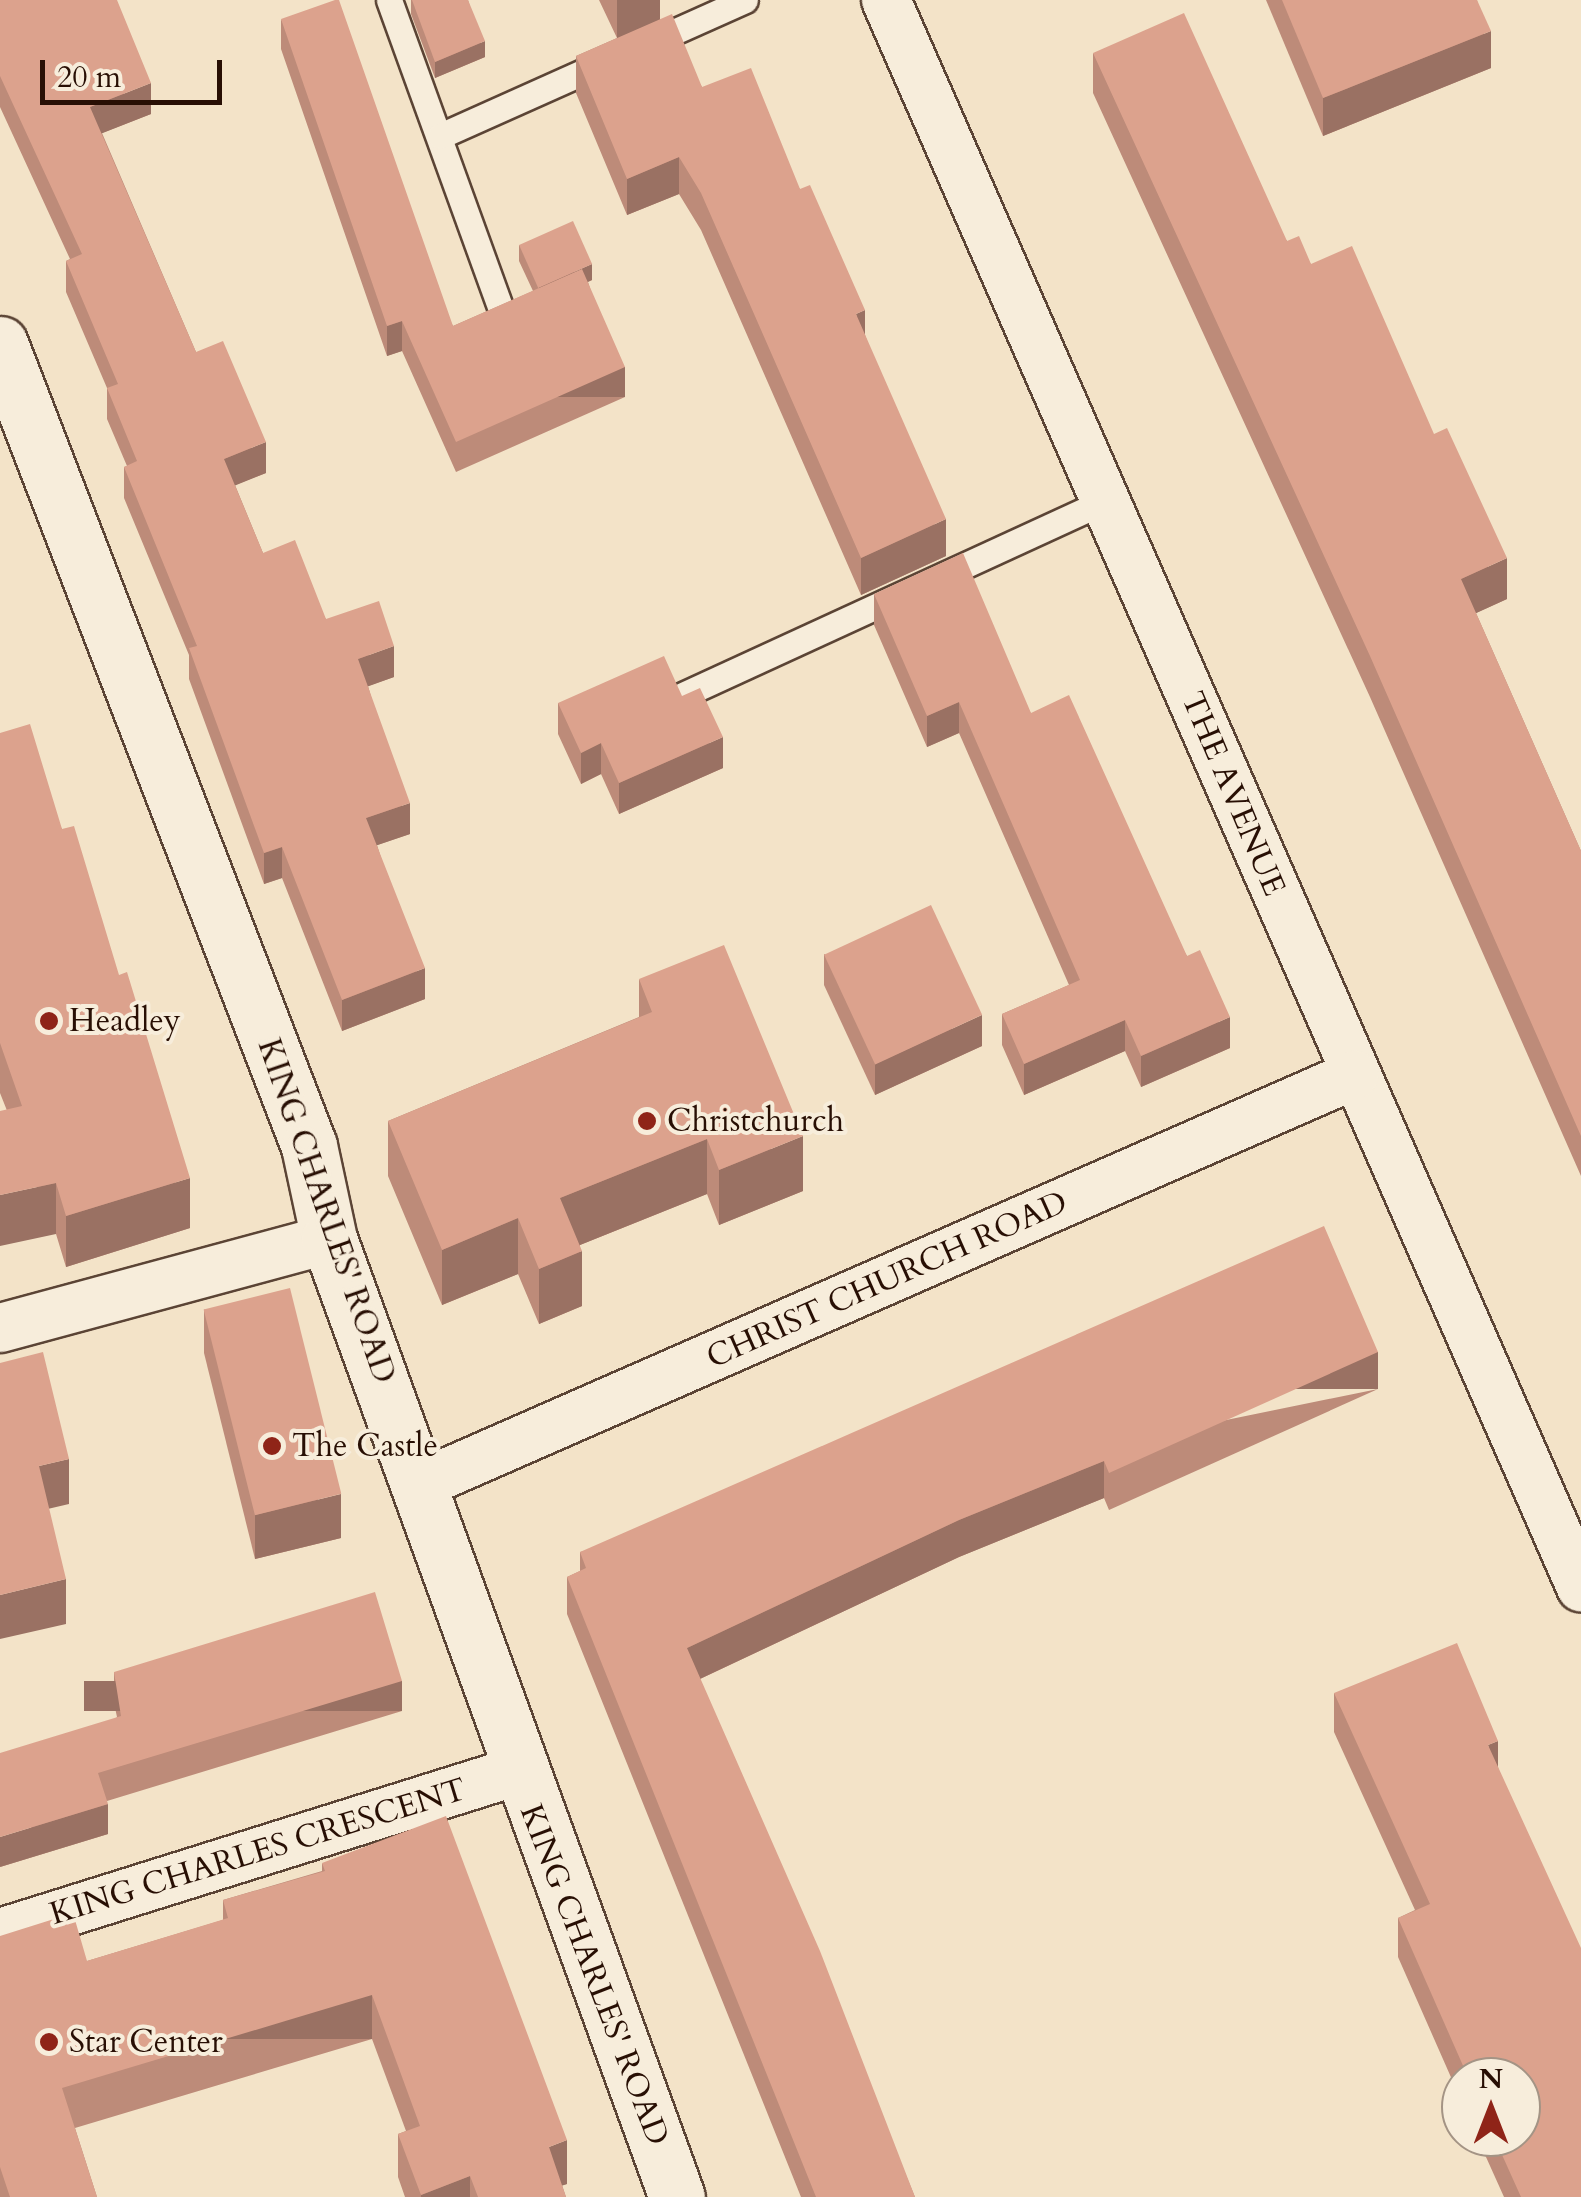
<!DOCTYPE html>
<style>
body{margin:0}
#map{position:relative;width:1581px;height:2197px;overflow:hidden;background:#f3e3c8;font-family:Cardo,serif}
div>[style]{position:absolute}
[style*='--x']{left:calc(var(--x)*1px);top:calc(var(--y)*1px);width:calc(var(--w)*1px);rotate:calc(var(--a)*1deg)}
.roads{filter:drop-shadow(2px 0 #5b4435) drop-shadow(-2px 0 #5b4435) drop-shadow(0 2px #5b4435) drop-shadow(0 -2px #5b4435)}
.lane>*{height:25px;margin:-12.5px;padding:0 12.5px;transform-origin:12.5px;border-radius:12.5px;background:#f7eddb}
.street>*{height:48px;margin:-24px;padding:0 24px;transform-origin:24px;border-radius:24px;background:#f7eddb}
.secondary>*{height:55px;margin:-27.5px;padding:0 27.5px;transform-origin:27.5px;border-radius:27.5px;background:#f7eddb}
.wall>*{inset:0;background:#bd8b79}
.shaded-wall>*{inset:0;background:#9a7163;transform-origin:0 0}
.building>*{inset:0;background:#dca28d;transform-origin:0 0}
.dots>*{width:28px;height:28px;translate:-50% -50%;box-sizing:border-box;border:5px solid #f7eddb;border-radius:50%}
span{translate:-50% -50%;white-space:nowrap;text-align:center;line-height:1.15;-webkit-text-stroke:8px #f7eddb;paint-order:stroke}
.street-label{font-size:32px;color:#280f04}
.poi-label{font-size:32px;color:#280f04}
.left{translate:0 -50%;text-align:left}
.north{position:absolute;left:1441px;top:2057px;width:100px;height:100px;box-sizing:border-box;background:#f7eddb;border:2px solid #a49485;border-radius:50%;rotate:0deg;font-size:28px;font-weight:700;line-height:40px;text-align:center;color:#280f04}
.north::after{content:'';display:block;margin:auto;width:35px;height:45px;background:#8f2418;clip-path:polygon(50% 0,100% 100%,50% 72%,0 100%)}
.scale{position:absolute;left:40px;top:60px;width:182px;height:45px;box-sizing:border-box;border:5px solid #280f04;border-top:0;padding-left:12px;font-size:30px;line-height:35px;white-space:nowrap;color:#280f04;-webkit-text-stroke:8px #f7eddb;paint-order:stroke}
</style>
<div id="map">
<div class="roads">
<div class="lane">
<div style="--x:389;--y:0;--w:341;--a:70.1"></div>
<div style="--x:649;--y:43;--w:105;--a:-24.1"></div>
<div style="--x:440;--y:136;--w:184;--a:-24.1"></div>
<div style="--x:683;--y:695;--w:466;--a:-24.7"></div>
</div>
<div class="street">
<div style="--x:886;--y:0;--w:1733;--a:66.35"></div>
<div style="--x:0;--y:1328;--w:341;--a:-15.1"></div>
<div style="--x:419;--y:1485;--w:1021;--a:-23.68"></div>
<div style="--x:0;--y:1933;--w:542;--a:-17.4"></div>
</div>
<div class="secondary">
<div style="--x:0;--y:344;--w:859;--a:68.93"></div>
<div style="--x:309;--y:1146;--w:95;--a:77.9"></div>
<div style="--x:329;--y:1239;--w:1019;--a:70.04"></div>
</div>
</div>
<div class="wall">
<div style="clip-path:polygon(0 0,151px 114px,102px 133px,196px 352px,266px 473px,235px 485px,263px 553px,326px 619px,394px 677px,368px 686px,410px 834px,377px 845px,425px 999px,342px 1031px,282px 878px,264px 884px,189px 679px,189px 655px,124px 498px,124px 467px,127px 466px,107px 419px,107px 388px,66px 292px,66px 261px,70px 259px,0 107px)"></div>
<div style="clip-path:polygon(411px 0,468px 0,485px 57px,435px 78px,411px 14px)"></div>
<div style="clip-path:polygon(599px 0,660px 0,660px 19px,702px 87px,800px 189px,865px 335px,946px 556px,861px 595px,701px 230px,679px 194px,627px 215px,576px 93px,576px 56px,617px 38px)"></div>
<div style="clip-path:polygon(1266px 0,1477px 0,1491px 68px,1323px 136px)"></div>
<div style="clip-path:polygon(281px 19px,453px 326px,533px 291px,519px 261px,519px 245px,592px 280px,588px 282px,625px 397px,456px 472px,402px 351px,387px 356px,281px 49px)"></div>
<div style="clip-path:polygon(1093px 53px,1311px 264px,1507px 599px,1476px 613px,1581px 851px,1581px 1176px,1370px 697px,1093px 93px)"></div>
<div style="clip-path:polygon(874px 594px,1031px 713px,1187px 956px,1230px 1048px,1141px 1087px,1125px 1051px,1024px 1095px,1002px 1045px,1002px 1014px,1069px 985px,959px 733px,927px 747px,874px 625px)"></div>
<div style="clip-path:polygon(682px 696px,723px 768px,619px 814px,601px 774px,581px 784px,558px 734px,558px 703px)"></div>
<div style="clip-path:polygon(0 733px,62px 829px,190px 1228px,66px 1267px,56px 1234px,0 1093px)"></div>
<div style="clip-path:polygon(824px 954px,982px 1046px,875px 1095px,824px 985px)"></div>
<div style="clip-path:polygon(639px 979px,803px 1191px,719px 1225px,707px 1194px,580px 1245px,582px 1306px,539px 1324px,518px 1274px,442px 1305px,388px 1176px,388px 1121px,639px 1017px)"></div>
<div style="clip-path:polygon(204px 1309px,341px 1538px,255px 1559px,204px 1353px)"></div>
<div style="clip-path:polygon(1378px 1389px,1109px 1510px,1104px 1498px,959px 1557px,700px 1679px,915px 2197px,801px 2197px,567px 1614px,567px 1577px,580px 1571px,580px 1552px)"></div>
<div style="clip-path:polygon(114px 1672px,402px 1711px,107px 1801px,108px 1834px,0 1867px,117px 1717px,114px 1703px)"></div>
<div style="clip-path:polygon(1334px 1693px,1498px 1767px,1581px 2197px,1504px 2197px,1477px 2137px,1521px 2137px,1521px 2077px,1461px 2077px,1461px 2100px,1398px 1957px,1398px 1918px,1415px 1910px,1334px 1732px)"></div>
<div style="clip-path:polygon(322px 1863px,567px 2184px,562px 2185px,566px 2197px,405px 2197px,398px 2177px,398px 2134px,406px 2131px,372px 2039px,75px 2128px,97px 2197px,0 2197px,0 1936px,87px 1961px,223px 1920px,223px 1900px,322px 1871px)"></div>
</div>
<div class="shaded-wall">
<div style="clip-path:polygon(617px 0,660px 0,660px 20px,617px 39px)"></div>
<div style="clip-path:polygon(1491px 31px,1491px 68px,1323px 136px,1323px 98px)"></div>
<div style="clip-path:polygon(485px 41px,485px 57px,435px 78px,435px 62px)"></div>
<div style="clip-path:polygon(151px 83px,151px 114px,90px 138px,90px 107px)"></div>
<div style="clip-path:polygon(679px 157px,679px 194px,627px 215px,627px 179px)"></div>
<div style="clip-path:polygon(592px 264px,592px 280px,539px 303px,539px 287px)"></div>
<div style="clip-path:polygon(865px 310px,865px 347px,856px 314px)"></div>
<div style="clip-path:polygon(402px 321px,402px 351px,387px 356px,387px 326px)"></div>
<div style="left:625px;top:367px;width:30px;height:185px;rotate:90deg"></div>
<div style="clip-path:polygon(266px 442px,266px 473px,224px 490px,224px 459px)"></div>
<div style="clip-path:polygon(946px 519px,946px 556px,861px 595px,861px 558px)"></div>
<div style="clip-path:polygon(1507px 558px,1507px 599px,1461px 620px,1461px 579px)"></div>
<div style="clip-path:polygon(394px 646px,394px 677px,358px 690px,358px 659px)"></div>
<div style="clip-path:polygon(959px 702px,959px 733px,927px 747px,927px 716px)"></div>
<div style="clip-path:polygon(723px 737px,723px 768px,619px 814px,619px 783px)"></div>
<div style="clip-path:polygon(601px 743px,601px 774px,581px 784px,581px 753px)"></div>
<div style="clip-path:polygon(410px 803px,410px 834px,366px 849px,366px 818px)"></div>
<div style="clip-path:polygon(282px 847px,282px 878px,264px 884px,264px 853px)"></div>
<div style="clip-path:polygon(425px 968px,425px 999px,342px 1031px,342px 1000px)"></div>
<div style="clip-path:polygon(982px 1015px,982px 1046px,875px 1095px,875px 1064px)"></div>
<div style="clip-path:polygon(1230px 1017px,1230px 1048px,1141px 1087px,1141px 1056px)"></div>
<div style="clip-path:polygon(1125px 1020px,1125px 1051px,1024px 1095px,1024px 1064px)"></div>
<div style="clip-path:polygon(803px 1136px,803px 1191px,719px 1225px,719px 1170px)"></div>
<div style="clip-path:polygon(707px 1139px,707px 1194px,560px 1253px,560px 1198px)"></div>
<div style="clip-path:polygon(190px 1178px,190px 1228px,66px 1267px,66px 1216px)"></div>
<div style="clip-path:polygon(56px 1183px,56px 1234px,0 1246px,0 1195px)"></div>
<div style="clip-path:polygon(518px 1218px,518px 1274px,442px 1305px,442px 1250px)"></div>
<div style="clip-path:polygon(582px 1251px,582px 1306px,539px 1324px,539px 1269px)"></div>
<div style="left:1378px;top:1352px;width:37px;height:295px;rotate:90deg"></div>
<div style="clip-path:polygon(69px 1459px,69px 1504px,39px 1511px,39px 1466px)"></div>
<div style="clip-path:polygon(1104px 1461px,1104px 1498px,959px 1557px,687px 1685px,687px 1648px,959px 1520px)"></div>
<div style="clip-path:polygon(341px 1494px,341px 1538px,255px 1559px,255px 1515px)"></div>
<div style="clip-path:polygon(66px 1579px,66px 1624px,0 1639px,0 1595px)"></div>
<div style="left:402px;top:1681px;width:30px;height:318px;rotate:90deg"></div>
<div style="clip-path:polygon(1498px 1741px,1498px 1780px,1488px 1745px)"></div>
<div style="clip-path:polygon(108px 1804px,108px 1834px,0 1867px,0 1837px)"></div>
<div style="left:372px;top:1995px;width:44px;height:324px;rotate:90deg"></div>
<div style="clip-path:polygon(567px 2140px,567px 2184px,549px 2190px,549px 2147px)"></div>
<div style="clip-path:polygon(470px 2176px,470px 2197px,421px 2197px,421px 2195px)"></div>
</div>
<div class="building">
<div style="clip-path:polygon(0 0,117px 0,151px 83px,90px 107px,196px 352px,223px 341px,266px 442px,224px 459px,263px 553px,295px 540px,326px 619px,379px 601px,394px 646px,358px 659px,410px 803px,366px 818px,425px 968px,342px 1000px,282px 847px,264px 853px,189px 648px,197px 646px,124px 467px,137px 461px,107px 388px,118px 384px,66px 261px,82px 254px,0 76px)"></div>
<div style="clip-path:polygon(335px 0,339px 0,453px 326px,582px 269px,625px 367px,456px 442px,402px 321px,387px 326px,281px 19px)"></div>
<div style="clip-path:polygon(412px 0,468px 0,485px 41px,435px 62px)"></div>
<div style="clip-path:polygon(1282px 0,1477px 0,1491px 31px,1323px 98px)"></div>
<div style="clip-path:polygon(1184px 13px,1287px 241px,1299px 236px,1311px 264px,1352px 246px,1434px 434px,1447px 428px,1507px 558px,1461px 579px,1581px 851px,1581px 1136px,1370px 656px,1093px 53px)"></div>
<div style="clip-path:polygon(672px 14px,702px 87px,751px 68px,800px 189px,810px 185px,865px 310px,856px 314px,946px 519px,861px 558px,701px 193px,679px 157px,627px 179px,576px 56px)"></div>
<div style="left:573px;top:221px;width:47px;height:59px;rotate:66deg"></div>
<div style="clip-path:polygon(963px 553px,1031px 713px,1069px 695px,1187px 956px,1200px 950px,1230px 1017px,1141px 1056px,1125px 1020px,1024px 1064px,1002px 1014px,1080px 980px,959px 702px,927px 716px,874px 594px)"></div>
<div style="clip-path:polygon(664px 656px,682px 696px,700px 688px,723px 737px,619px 783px,601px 743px,581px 753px,558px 703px)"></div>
<div style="clip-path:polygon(30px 724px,62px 829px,74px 826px,119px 975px,127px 972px,190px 1178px,66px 1216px,56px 1183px,0 1195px,0 1111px,22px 1106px,0 1043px,0 733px)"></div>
<div style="left:931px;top:905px;width:121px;height:118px;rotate:65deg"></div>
<div style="clip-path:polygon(724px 945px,803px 1136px,719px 1170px,707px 1139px,560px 1198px,582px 1251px,539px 1269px,518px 1218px,442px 1250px,388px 1121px,652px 1012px,639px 979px)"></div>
<div style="clip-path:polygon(1324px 1226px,1378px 1352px,1109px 1473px,1104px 1461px,959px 1520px,687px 1648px,820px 1951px,915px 2197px,816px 2197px,567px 1577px,586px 1568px,580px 1552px)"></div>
<div style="left:290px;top:1288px;width:212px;height:89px;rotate:76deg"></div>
<div style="clip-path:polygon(43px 1352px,69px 1459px,39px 1466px,66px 1579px,0 1595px,0 1363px)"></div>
<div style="clip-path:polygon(375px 1592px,402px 1681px,98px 1773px,108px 1804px,0 1837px,0 1753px,121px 1716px,114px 1672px)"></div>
<div style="clip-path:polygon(1457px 1643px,1498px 1741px,1488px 1745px,1581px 1948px,1581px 2197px,1521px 2197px,1494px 2137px,1521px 2137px,1521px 2077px,1468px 2077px,1398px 1918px,1430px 1904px,1334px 1693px)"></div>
<div style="clip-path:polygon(446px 1816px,567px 2140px,549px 2147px,566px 2197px,478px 2197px,470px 2176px,421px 2195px,398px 2134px,420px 2126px,372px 1995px,62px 2088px,97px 2197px,10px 2197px,0 2167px,0 1936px,73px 1913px,87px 1961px,228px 1918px,223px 1900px,325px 1871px,322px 1863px)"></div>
</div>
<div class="dots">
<div style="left:49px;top:1021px;background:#8f2418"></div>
<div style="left:647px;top:1121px;background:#8f2418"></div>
<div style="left:272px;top:1446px;background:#8f2418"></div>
<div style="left:49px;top:2042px;background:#8f2418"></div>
</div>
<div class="street-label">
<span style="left:1233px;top:794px;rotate:67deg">THE AVENUE</span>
<span style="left:326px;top:1211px;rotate:71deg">KING CHARLES' ROAD</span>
<span style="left:887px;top:1280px;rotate:-24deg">CHRIST CHURCH ROAD</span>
<span style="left:258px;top:1852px;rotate:-17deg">KING CHARLES CRESCENT</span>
<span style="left:594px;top:1975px;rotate:69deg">KING CHARLES' ROAD</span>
</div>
<div class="poi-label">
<span class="left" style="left:69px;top:1021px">Headley</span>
<span class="left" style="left:667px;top:1121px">Christchurch</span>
<span class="left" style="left:292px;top:1446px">The Castle</span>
<span class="left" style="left:69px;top:2042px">Star Center</span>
</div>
<div class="north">N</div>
<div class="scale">20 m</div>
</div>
